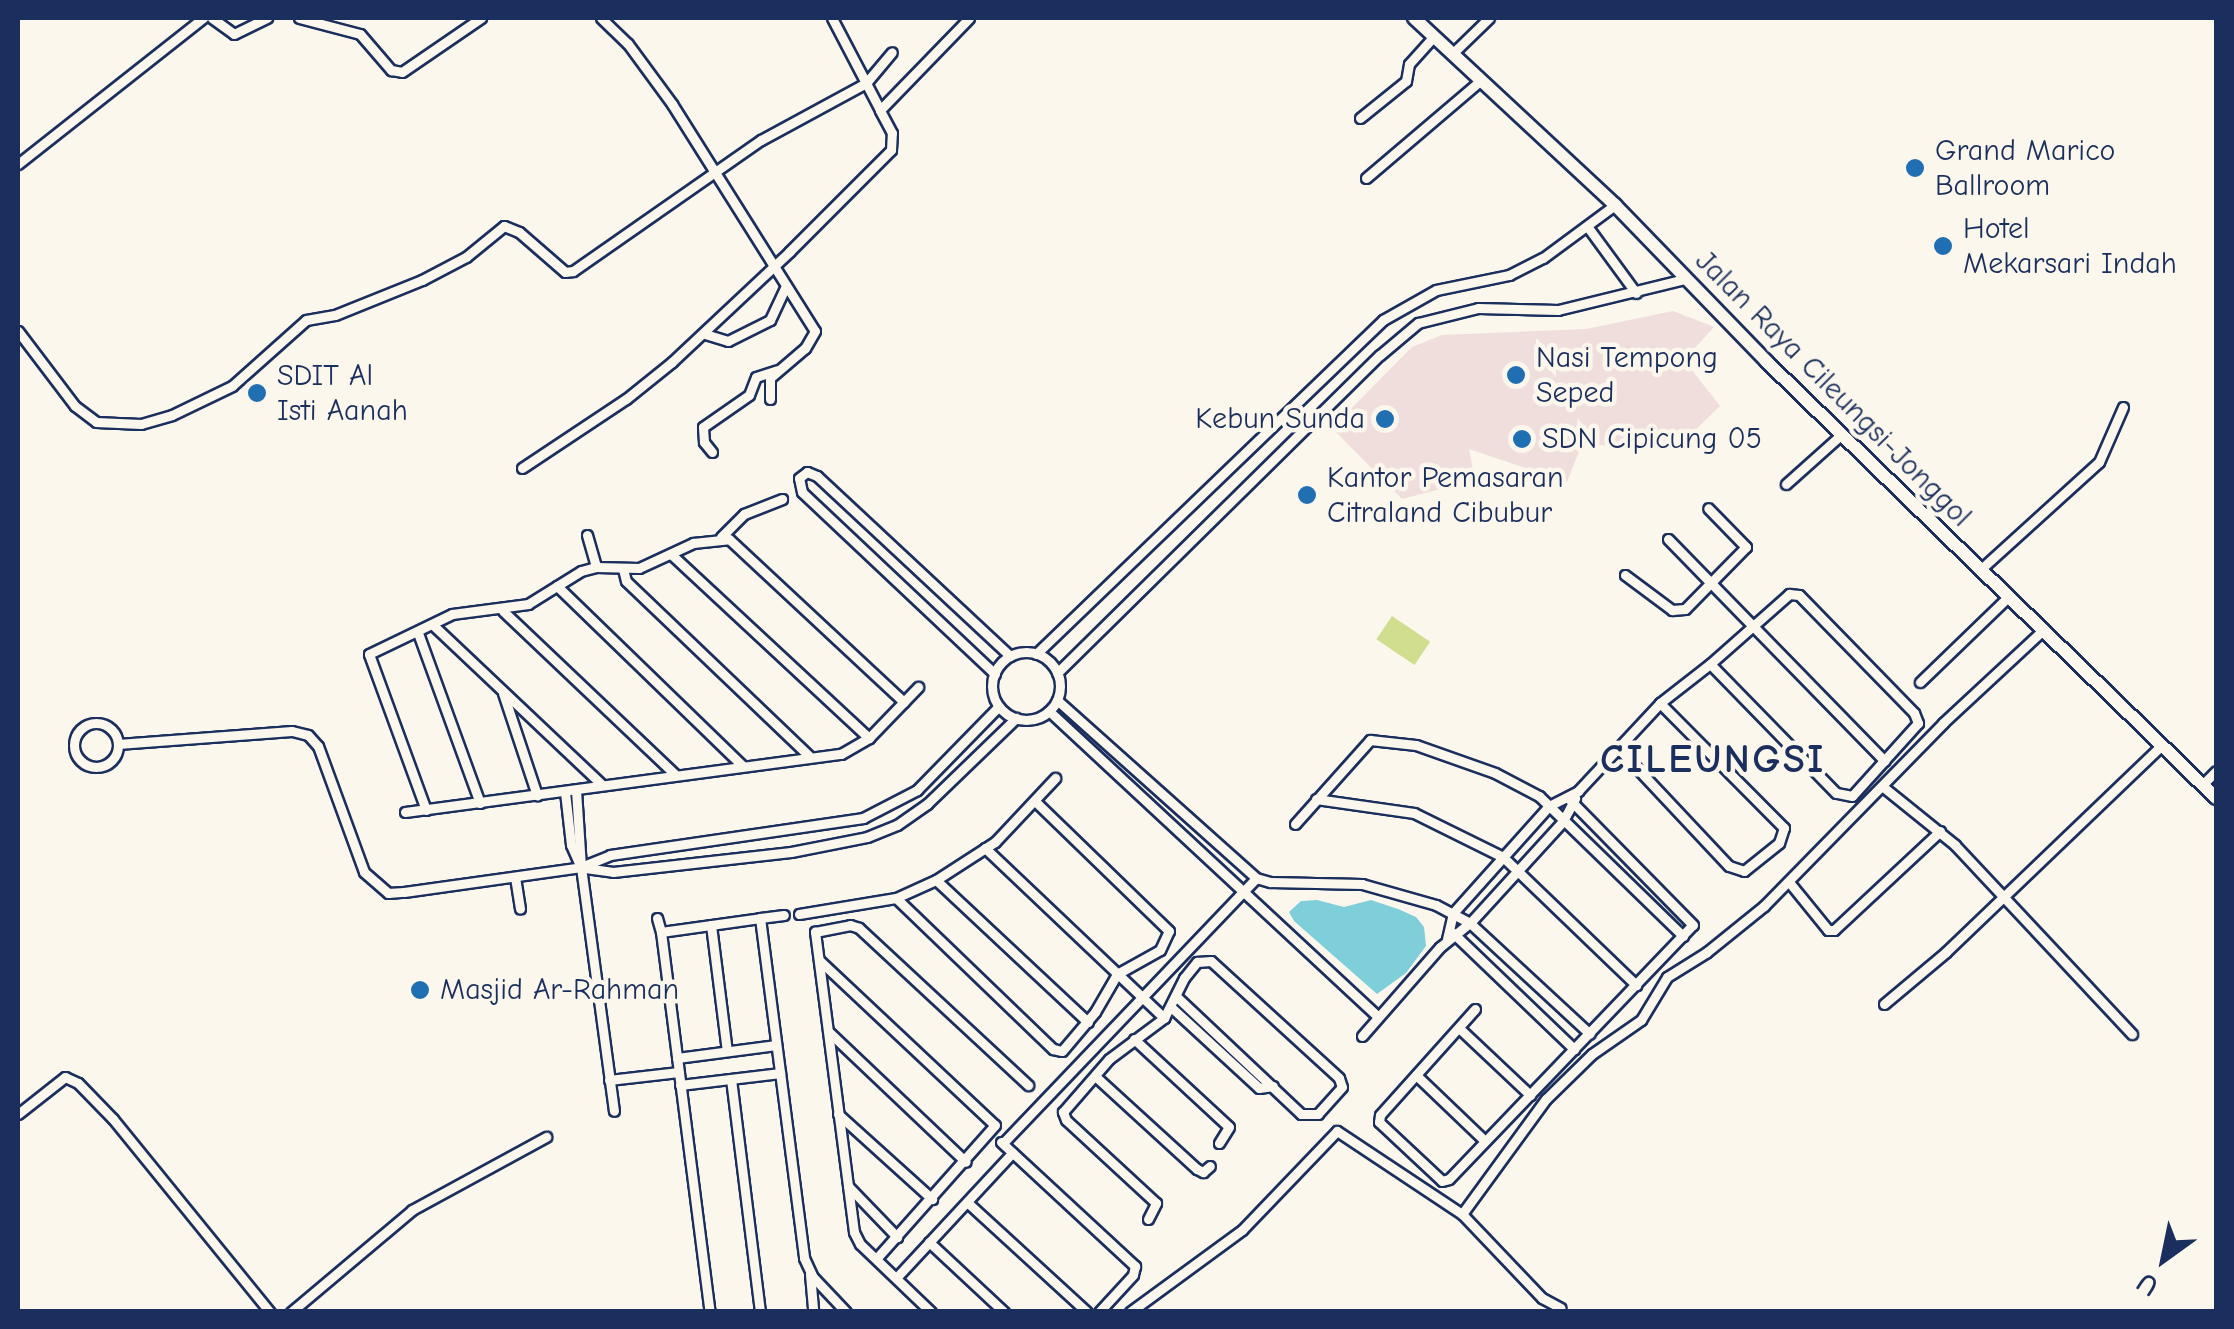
<!DOCTYPE html>
<style>
body{margin:0}
#map{position:relative;width:2234px;height:1329px;overflow:hidden;background:#fbf7ec;font-family:"Comic Neue",sans-serif}
div>[style]{position:absolute}
[style*='--x']{left:calc(var(--x)*1px);top:calc(var(--y)*1px);width:calc(var(--w)*1px);rotate:calc(var(--a)*1deg)}
.built>*{inset:0;background:#f0dedd}
.green>*{inset:0;background:#d1dd8f;transform-origin:0 0}
.water>*{inset:0;background:#7ecfd9}
.roads{filter:drop-shadow(2px 0 #1b2f5e) drop-shadow(-2px 0 #1b2f5e) drop-shadow(0 2px #1b2f5e) drop-shadow(0 -2px #1b2f5e)}
.minor>*{height:9px;margin:-4.5px;padding:0 4.5px;transform-origin:4.5px;border-radius:4.5px;background:#fbf7ec}
.minor>.ring{margin:-4.5px;padding:0;box-sizing:content-box;background:none;border:9px solid #fbf7ec;border-radius:50%}
.primary>*{height:12px;margin:-6px;padding:0 6px;transform-origin:6px;border-radius:6px;background:#fbf7ec}
.dots>*{width:28px;height:28px;translate:-50% -50%;box-sizing:border-box;border:5px solid #fbf7ec;border-radius:50%}
span{translate:-50% -50%;white-space:nowrap;text-align:center;line-height:1.15;-webkit-text-stroke:9px #fbf7ec;paint-order:stroke}
.poi-label{font-size:30px;color:#1b2f5e}
.left{translate:0 -50%;text-align:left}
.right{translate:-100% -50%;text-align:right}
.street-label{font-size:30px;color:#1b2f5e}
.district-label{font-size:40px;color:#1b2f5e;font-weight:700;letter-spacing:2.5px}
.frame{position:absolute;inset:0;border:20px solid #1b2f5e;pointer-events:none}
.north{position:absolute;left:2114px;top:1209px;width:100px;height:100px;-webkit-text-stroke:8px #fbf7ec;paint-order:stroke;rotate:213deg;font-size:28px;font-weight:700;line-height:40px;text-align:center;color:#1b2f5e}
.north::after{content:'';display:block;margin:auto;width:35px;height:45px;background:#1b2f5e;clip-path:polygon(50% 0,100% 100%,50% 72%,0 100%)}
</style>
<div id="map">
<div class="built">
<div style="clip-path:polygon(1673px 311px,1714px 327px,1684px 360px,1720px 406px,1684px 441px,1664px 449px,1582px 444px,1567px 482px,1469px 449px,1475px 480px,1402px 499px,1332px 428px,1412px 347px,1442px 335px,1586px 329px)"></div>
</div>
<div class="green">
<div style="left:1392px;top:616px;width:46px;height:28px;rotate:34deg"></div>
</div>
<div class="water">
<div style="clip-path:polygon(1317px 900px,1344px 907px,1371px 900px,1398px 909px,1416px 917px,1424px 927px,1426px 946px,1406px 973px,1377px 994px,1294px 921px,1289px 912px,1301px 901px)"></div>
</div>
<div class="roads">
<div class="minor">
<div style="--x:212;--y:18;--w:27;--a:36"></div>
<div style="--x:234;--y:34;--w:37;--a:-26"></div>
<div style="--x:299;--y:18;--w:63;--a:14.7"></div>
<div style="--x:360;--y:34;--w:48;--a:49.3"></div>
<div style="--x:391;--y:70;--w:11;--a:10"></div>
<div style="--x:402;--y:72;--w:96;--a:-34.4"></div>
<div style="--x:601;--y:18;--w:37;--a:44"></div>
<div style="--x:628;--y:44;--w:74;--a:53.7"></div>
<div style="--x:672;--y:104;--w:268;--a:57.8"></div>
<div style="--x:815;--y:331;--w:20;--a:120"></div>
<div style="--x:805;--y:348;--w:46;--a:139.4"></div>
<div style="--x:770;--y:378;--w:21;--a:90"></div>
<div style="--x:832;--y:18;--w:104;--a:62.4"></div>
<div style="--x:880;--y:110;--w:128;--a:-45.9"></div>
<div style="--x:1453;--y:53;--w:50;--a:-44.2"></div>
<div style="--x:1360;--y:118;--w:59;--a:-38.8"></div>
<div style="--x:1406;--y:81;--w:17;--a:-80"></div>
<div style="--x:1409;--y:64;--w:38;--a:-48"></div>
<div style="--x:18;--y:164;--w:236;--a:-38.3"></div>
<div style="--x:1366;--y:178;--w:151;--a:-40.4"></div>
<div style="--x:1587;--y:226;--w:83;--a:53.8"></div>
<div style="--x:18;--y:331;--w:94;--a:52.8"></div>
<div style="--x:75;--y:406;--w:26;--a:37"></div>
<div style="--x:96;--y:422;--w:45;--a:2.5"></div>
<div style="--x:141;--y:424;--w:32;--a:-16"></div>
<div style="--x:172;--y:415;--w:67;--a:-25.8"></div>
<div style="--x:232;--y:386;--w:99;--a:-41.7"></div>
<div style="--x:306;--y:320;--w:29;--a:-10"></div>
<div style="--x:335;--y:315;--w:94;--a:-21.9"></div>
<div style="--x:422;--y:280;--w:50;--a:-27.6"></div>
<div style="--x:466;--y:257;--w:49;--a:-39.2"></div>
<div style="--x:504;--y:226;--w:16;--a:22"></div>
<div style="--x:519;--y:232;--w:61;--a:41"></div>
<div style="--x:565;--y:272;--w:8;--a:-7"></div>
<div style="--x:573;--y:271;--w:229;--a:-34.9"></div>
<div style="--x:761;--y:140;--w:119;--a:-28.5"></div>
<div style="--x:866;--y:83;--w:40;--a:-50"></div>
<div style="--x:705;--y:334;--w:24;--a:17"></div>
<div style="--x:728;--y:341;--w:47;--a:-26.6"></div>
<div style="--x:770;--y:320;--w:38;--a:-65"></div>
<div style="--x:712;--y:452;--w:13;--a:-129"></div>
<div style="--x:704;--y:442;--w:15;--a:-94"></div>
<div style="--x:703;--y:427;--w:56;--a:-34.8"></div>
<div style="--x:749;--y:395;--w:19;--a:-69"></div>
<div style="--x:756;--y:377;--w:22;--a:-18"></div>
<div style="--x:522;--y:468;--w:125;--a:-33.6"></div>
<div style="--x:626;--y:399;--w:59;--a:-38.8"></div>
<div style="--x:672;--y:362;--w:161;--a:-43.2"></div>
<div style="--x:789;--y:252;--w:144;--a:-45"></div>
<div style="--x:891;--y:150;--w:17;--a:-87"></div>
<div style="--x:892;--y:133;--w:26;--a:-118"></div>
<div style="--x:1786;--y:484;--w:75;--a:-41.8"></div>
<div style="--x:587;--y:535;--w:33;--a:74"></div>
<div style="--x:721;--y:537;--w:33;--a:-45"></div>
<div style="--x:744;--y:514;--w:41;--a:-21.5"></div>
<div style="--x:1668;--y:539;--w:310;--a:45.7"></div>
<div style="--x:672;--y:555;--w:269;--a:42.9"></div>
<div style="--x:623;--y:569;--w:12;--a:76"></div>
<div style="--x:626;--y:581;--w:253;--a:43.7"></div>
<div style="--x:1981;--y:569;--w:159;--a:-42.2"></div>
<div style="--x:2099;--y:462;--w:60;--a:-66.4"></div>
<div style="--x:1625;--y:575;--w:59;--a:36.7"></div>
<div style="--x:1672;--y:610;--w:13;--a:-4"></div>
<div style="--x:1685;--y:609;--w:87;--a:-45.5"></div>
<div style="--x:1746;--y:547;--w:54;--a:-134.3"></div>
<div style="--x:557;--y:586;--w:259;--a:44.1"></div>
<div style="--x:1789;--y:594;--w:10;--a:6"></div>
<div style="--x:1799;--y:595;--w:165;--a:45.7"></div>
<div style="--x:1914;--y:713;--w:11;--a:68"></div>
<div style="--x:1918;--y:723;--w:98;--a:132.1"></div>
<div style="--x:1852;--y:796;--w:16;--a:-169"></div>
<div style="--x:1836;--y:793;--w:180;--a:-134.3"></div>
<div style="--x:1710;--y:664;--w:106;--a:-41.5"></div>
<div style="--x:503;--y:611;--w:237;--a:43.5"></div>
<div style="--x:433;--y:625;--w:233;--a:43.4"></div>
<div style="--x:418;--y:633;--w:181;--a:70"></div>
<div class="ring" style="left:992px;top:652px;width:59px;height:59px"></div>
<div style="--x:1036;--y:654;--w:482;--a:-43.9"></div>
<div style="--x:1383;--y:320;--w:61;--a:-29.5"></div>
<div style="--x:1436;--y:290;--w:75;--a:-11.6"></div>
<div style="--x:1509;--y:275;--w:38;--a:-27"></div>
<div style="--x:1543;--y:258;--w:89;--a:-36.4"></div>
<div style="--x:1057;--y:673;--w:453;--a:-44.6"></div>
<div style="--x:1380;--y:355;--w:50;--a:-40.1"></div>
<div style="--x:1418;--y:323;--w:62;--a:-14"></div>
<div style="--x:1478;--y:308;--w:80;--a:1.4"></div>
<div style="--x:1558;--y:310;--w:131;--a:-13.7"></div>
<div style="--x:995;--y:674;--w:265;--a:-136.7"></div>
<div style="--x:802;--y:492;--w:14;--a:-102"></div>
<div style="--x:799;--y:478;--w:10;--a:-37"></div>
<div style="--x:807;--y:472;--w:11;--a:22"></div>
<div style="--x:817;--y:476;--w:264;--a:43"></div>
<div style="--x:1920;--y:682;--w:124;--a:-44"></div>
<div style="--x:503;--y:693;--w:108;--a:71.6"></div>
<div style="--x:1057;--y:700;--w:267;--a:41.8"></div>
<div style="--x:1256;--y:878;--w:15;--a:16"></div>
<div style="--x:1270;--y:882;--w:92;--a:1.2"></div>
<div style="--x:1362;--y:884;--w:77;--a:15.8"></div>
<div style="--x:1436;--y:905;--w:38;--a:28"></div>
<div style="--x:1470;--y:923;--w:163;--a:42.8"></div>
<div style="--x:1049;--y:711;--w:449;--a:42.9"></div>
<div class="ring" style="left:74px;top:723px;width:35px;height:35px"></div>
<div style="--x:118;--y:744;--w:174;--a:-4.3"></div>
<div style="--x:292;--y:731;--w:16;--a:14"></div>
<div style="--x:308;--y:735;--w:15;--a:48"></div>
<div style="--x:318;--y:746;--w:134;--a:69.9"></div>
<div style="--x:364;--y:872;--w:32;--a:41"></div>
<div style="--x:388;--y:893;--w:16;--a:-4"></div>
<div style="--x:404;--y:892;--w:179;--a:-8"></div>
<div style="--x:581;--y:867;--w:31;--a:-22"></div>
<div style="--x:610;--y:855;--w:256;--a:-8.3"></div>
<div style="--x:863;--y:818;--w:61;--a:-27.4"></div>
<div style="--x:917;--y:790;--w:117;--a:-45.7"></div>
<div style="--x:1618;--y:748;--w:162;--a:46.8"></div>
<div style="--x:1729;--y:866;--w:16;--a:18"></div>
<div style="--x:1744;--y:871;--w:45;--a:-38.7"></div>
<div style="--x:1779;--y:843;--w:16;--a:-72"></div>
<div style="--x:1784;--y:828;--w:176;--a:-134.8"></div>
<div style="--x:2203;--y:784;--w:18;--a:-45"></div>
<div style="--x:1882;--y:786;--w:94;--a:38.9"></div>
<div style="--x:1955;--y:845;--w:259;--a:46.9"></div>
<div style="--x:576;--y:790;--w:77;--a:86.3"></div>
<div style="--x:581;--y:867;--w:246;--a:82.3"></div>
<div style="--x:565;--y:792;--w:53;--a:83.5"></div>
<div style="--x:571;--y:845;--w:22;--a:66"></div>
<div style="--x:1316;--y:799;--w:99;--a:8.1"></div>
<div style="--x:1414;--y:813;--w:99;--a:26.3"></div>
<div style="--x:1503;--y:857;--w:185;--a:43.9"></div>
<div style="--x:426;--y:810;--w:166;--a:-110.1"></div>
<div style="--x:369;--y:654;--w:92;--a:-25.7"></div>
<div style="--x:452;--y:614;--w:77;--a:-7.5"></div>
<div style="--x:528;--y:604;--w:62;--a:-31.9"></div>
<div style="--x:581;--y:571;--w:16;--a:-15"></div>
<div style="--x:596;--y:567;--w:43;--a:1.3"></div>
<div style="--x:639;--y:568;--w:60;--a:-24.8"></div>
<div style="--x:693;--y:543;--w:36;--a:-6"></div>
<div style="--x:729;--y:539;--w:239;--a:43"></div>
<div style="--x:405;--y:812;--w:440;--a:-7.6"></div>
<div style="--x:841;--y:754;--w:32;--a:-30"></div>
<div style="--x:869;--y:738;--w:71;--a:-46.1"></div>
<div style="--x:1295;--y:824;--w:113;--a:-48.2"></div>
<div style="--x:1370;--y:740;--w:46;--a:6.2"></div>
<div style="--x:1416;--y:745;--w:84;--a:19.5"></div>
<div style="--x:1495;--y:773;--w:50;--a:27.6"></div>
<div style="--x:1539;--y:796;--w:201;--a:44.2"></div>
<div style="--x:985;--y:848;--w:247;--a:43.5"></div>
<div style="--x:585;--y:868;--w:28;--a:8"></div>
<div style="--x:613;--y:872;--w:179;--a:-6.4"></div>
<div style="--x:791;--y:852;--w:77;--a:-11.2"></div>
<div style="--x:867;--y:837;--w:32;--a:-22"></div>
<div style="--x:897;--y:825;--w:37;--a:-35"></div>
<div style="--x:927;--y:804;--w:124;--a:-44"></div>
<div style="--x:515;--y:877;--w:32;--a:81"></div>
<div style="--x:936;--y:880;--w:208;--a:43.1"></div>
<div style="--x:1789;--y:882;--w:62;--a:50.9"></div>
<div style="--x:1828;--y:930;--w:6;--a:0"></div>
<div style="--x:1834;--y:930;--w:145;--a:-43"></div>
<div style="--x:896;--y:898;--w:218;--a:43.9"></div>
<div style="--x:1053;--y:1049;--w:9;--a:13"></div>
<div style="--x:1062;--y:1051;--w:51;--a:-49.8"></div>
<div style="--x:1095;--y:1012;--w:44;--a:-59.9"></div>
<div style="--x:1117;--y:974;--w:49;--a:-29.2"></div>
<div style="--x:1160;--y:950;--w:21;--a:-65"></div>
<div style="--x:1169;--y:931;--w:187;--a:-135.9"></div>
<div style="--x:799;--y:914;--w:98;--a:-9.4"></div>
<div style="--x:896;--y:898;--w:44;--a:-24.2"></div>
<div style="--x:936;--y:880;--w:70;--a:-32.8"></div>
<div style="--x:995;--y:842;--w:88;--a:-46.8"></div>
<div style="--x:657;--y:918;--w:15;--a:74"></div>
<div style="--x:661;--y:932;--w:100;--a:-8"></div>
<div style="--x:760;--y:918;--w:343;--a:82.6"></div>
<div style="--x:804;--y:1258;--w:21;--a:65"></div>
<div style="--x:813;--y:1277;--w:48;--a:46.7"></div>
<div style="--x:760;--y:918;--w:24;--a:-7"></div>
<div style="--x:711;--y:925;--w:127;--a:82.8"></div>
<div style="--x:661;--y:932;--w:383;--a:82.7"></div>
<div style="--x:1453;--y:933;--w:168;--a:43.8"></div>
<div style="--x:1447;--y:939;--w:27;--a:-77"></div>
<div style="--x:1453;--y:913;--w:144;--a:-48.1"></div>
<div style="--x:1549;--y:806;--w:33;--a:-27"></div>
<div style="--x:1578;--y:791;--w:120;--a:-47"></div>
<div style="--x:1660;--y:703;--w:63;--a:-38"></div>
<div style="--x:819;--y:960;--w:241;--a:43.2"></div>
<div style="--x:995;--y:1125;--w:179;--a:131.6"></div>
<div style="--x:1884;--y:1004;--w:81;--a:-40"></div>
<div style="--x:1946;--y:952;--w:299;--a:-43.8"></div>
<div style="--x:1172;--y:1008;--w:118;--a:42.6"></div>
<div style="--x:1259;--y:1088;--w:14;--a:-8"></div>
<div style="--x:1475;--y:1009;--w:142;--a:131.9"></div>
<div style="--x:1380;--y:1115;--w:7;--a:98"></div>
<div style="--x:1379;--y:1122;--w:86;--a:43.1"></div>
<div style="--x:1442;--y:1181;--w:7;--a:-16"></div>
<div style="--x:1449;--y:1179;--w:352;--a:-46.2"></div>
<div style="--x:1693;--y:925;--w:178;--a:-134.5"></div>
<div style="--x:1459;--y:1028;--w:98;--a:43.3"></div>
<div style="--x:830;--y:1033;--w:187;--a:43.5"></div>
<div style="--x:1362;--y:1036;--w:118;--a:-48.8"></div>
<div style="--x:1440;--y:947;--w:38;--a:-39"></div>
<div style="--x:1470;--y:923;--w:138;--a:-47.6"></div>
<div style="--x:1563;--y:821;--w:26;--a:-62"></div>
<div style="--x:1134;--y:1039;--w:129;--a:42.8"></div>
<div style="--x:1229;--y:1127;--w:19;--a:122"></div>
<div style="--x:677;--y:1058;--w:100;--a:-7.5"></div>
<div style="--x:1416;--y:1075;--w:95;--a:43.7"></div>
<div style="--x:1095;--y:1076;--w:138;--a:42.4"></div>
<div style="--x:1197;--y:1169;--w:7;--a:27"></div>
<div style="--x:1203;--y:1172;--w:9;--a:-41"></div>
<div style="--x:731;--y:1079;--w:235;--a:82.9"></div>
<div style="--x:609;--y:1080;--w:70;--a:-6.5"></div>
<div style="--x:680;--y:1085;--w:101;--a:-6.8"></div>
<div style="--x:18;--y:1114;--w:60;--a:-38.2"></div>
<div style="--x:65;--y:1077;--w:14;--a:25"></div>
<div style="--x:78;--y:1083;--w:50;--a:45.8"></div>
<div style="--x:113;--y:1119;--w:249;--a:50.9"></div>
<div style="--x:838;--y:1114;--w:127;--a:42.1"></div>
<div style="--x:1001;--y:1142;--w:183;--a:42.8"></div>
<div style="--x:1135;--y:1266;--w:9;--a:103"></div>
<div style="--x:1133;--y:1275;--w:50;--a:132.6"></div>
<div style="--x:1003;--y:1143;--w:366;--a:-46.3"></div>
<div style="--x:848;--y:1186;--w:71;--a:46.1"></div>
<div style="--x:968;--y:1203;--w:161;--a:42.5"></div>
<div style="--x:1462;--y:1214;--w:142;--a:-53.9"></div>
<div style="--x:1546;--y:1099;--w:64;--a:-44.4"></div>
<div style="--x:1592;--y:1054;--w:60;--a:-34.8"></div>
<div style="--x:1641;--y:1020;--w:50;--a:-58.8"></div>
<div style="--x:1667;--y:977;--w:47;--a:-32"></div>
<div style="--x:1707;--y:952;--w:73;--a:-38.9"></div>
<div style="--x:1764;--y:906;--w:256;--a:-45.6"></div>
<div style="--x:1943;--y:723;--w:138;--a:-42.9"></div>
<div style="--x:1148;--y:1219;--w:18;--a:-63"></div>
<div style="--x:1156;--y:1203;--w:122;--a:-137.3"></div>
<div style="--x:1066;--y:1120;--w:9;--a:-111"></div>
<div style="--x:1063;--y:1112;--w:70;--a:-49"></div>
<div style="--x:1109;--y:1059;--w:69;--a:-36.7"></div>
<div style="--x:1164;--y:1018;--w:45;--a:-63.4"></div>
<div style="--x:1184;--y:978;--w:21;--a:-51"></div>
<div style="--x:1197;--y:962;--w:14;--a:-4"></div>
<div style="--x:1211;--y:961;--w:173;--a:42.4"></div>
<div style="--x:1339;--y:1078;--w:9;--a:72"></div>
<div style="--x:1342;--y:1087;--w:36;--a:132"></div>
<div style="--x:1318;--y:1114;--w:17;--a:180"></div>
<div style="--x:1301;--y:1114;--w:172;--a:-136.7"></div>
<div style="--x:929;--y:1242;--w:103;--a:43"></div>
<div style="--x:810;--y:1274;--w:38;--a:85"></div>
<div style="--x:896;--y:1278;--w:171;--a:-47.1"></div>
<div style="--x:291;--y:1312;--w:158;--a:-40.1"></div>
<div style="--x:412;--y:1210;--w:153;--a:-28.6"></div>
<div style="--x:931;--y:1312;--w:98;--a:-136.2"></div>
<div style="--x:860;--y:1244;--w:13;--a:-117"></div>
<div style="--x:854;--y:1232;--w:303;--a:-97.4"></div>
<div style="--x:815;--y:932;--w:36;--a:-11"></div>
<div style="--x:850;--y:925;--w:9;--a:18"></div>
<div style="--x:859;--y:928;--w:231;--a:42.9"></div>
<div style="--x:1130;--y:1312;--w:139;--a:-36.2"></div>
<div style="--x:1242;--y:1230;--w:137;--a:-46.2"></div>
<div style="--x:1337;--y:1131;--w:150;--a:33.6"></div>
<div style="--x:1462;--y:1214;--w:116;--a:46.4"></div>
<div style="--x:1542;--y:1298;--w:21;--a:28"></div>
</div>
<div class="primary">
<div style="--x:1414;--y:18;--w:275;--a:42.9"></div>
<div style="--x:1615;--y:205;--w:217;--a:45.9"></div>
<div style="--x:1766;--y:361;--w:627;--a:44.16"></div>
</div>
</div>
<div class="dots">
<div style="left:1915px;top:168px;background:#1f6fb2"></div>
<div style="left:1943px;top:246px;background:#1f6fb2"></div>
<div style="left:1516px;top:375px;background:#1f6fb2"></div>
<div style="left:257px;top:393px;background:#1f6fb2"></div>
<div style="left:1385px;top:419px;background:#1f6fb2"></div>
<div style="left:1522px;top:439px;background:#1f6fb2"></div>
<div style="left:1307px;top:495px;background:#1f6fb2"></div>
<div style="left:420px;top:990px;background:#1f6fb2"></div>
</div>
<div class="poi-label">
<span class="left" style="left:1935px;top:168px">Grand Marico<br>Ballroom</span>
<span class="left" style="left:1963px;top:246px">Hotel<br>Mekarsari Indah</span>
<span class="left" style="left:1536px;top:375px">Nasi Tempong<br>Seped</span>
<span class="left" style="left:277px;top:393px">SDIT Al<br>Isti Aanah</span>
<span class="right" style="left:1365px;top:419px">Kebun Sunda</span>
<span class="left" style="left:1542px;top:439px">SDN Cipicung 05</span>
<span class="left" style="left:1327px;top:495px">Kantor Pemasaran<br>Citraland Cibubur</span>
<span class="left" style="left:440px;top:990px">Masjid Ar-Rahman</span>
</div>
<div class="street-label">
<span style="left:1833px;top:389px;rotate:45deg">Jalan Raya Cileungsi-Jonggol</span>
</div>
<div class="district-label">
<span style="left:1713px;top:759px">CILEUNGSI</span>
</div>
<div class="frame"></div>
<div class="north">U</div>
</div>
